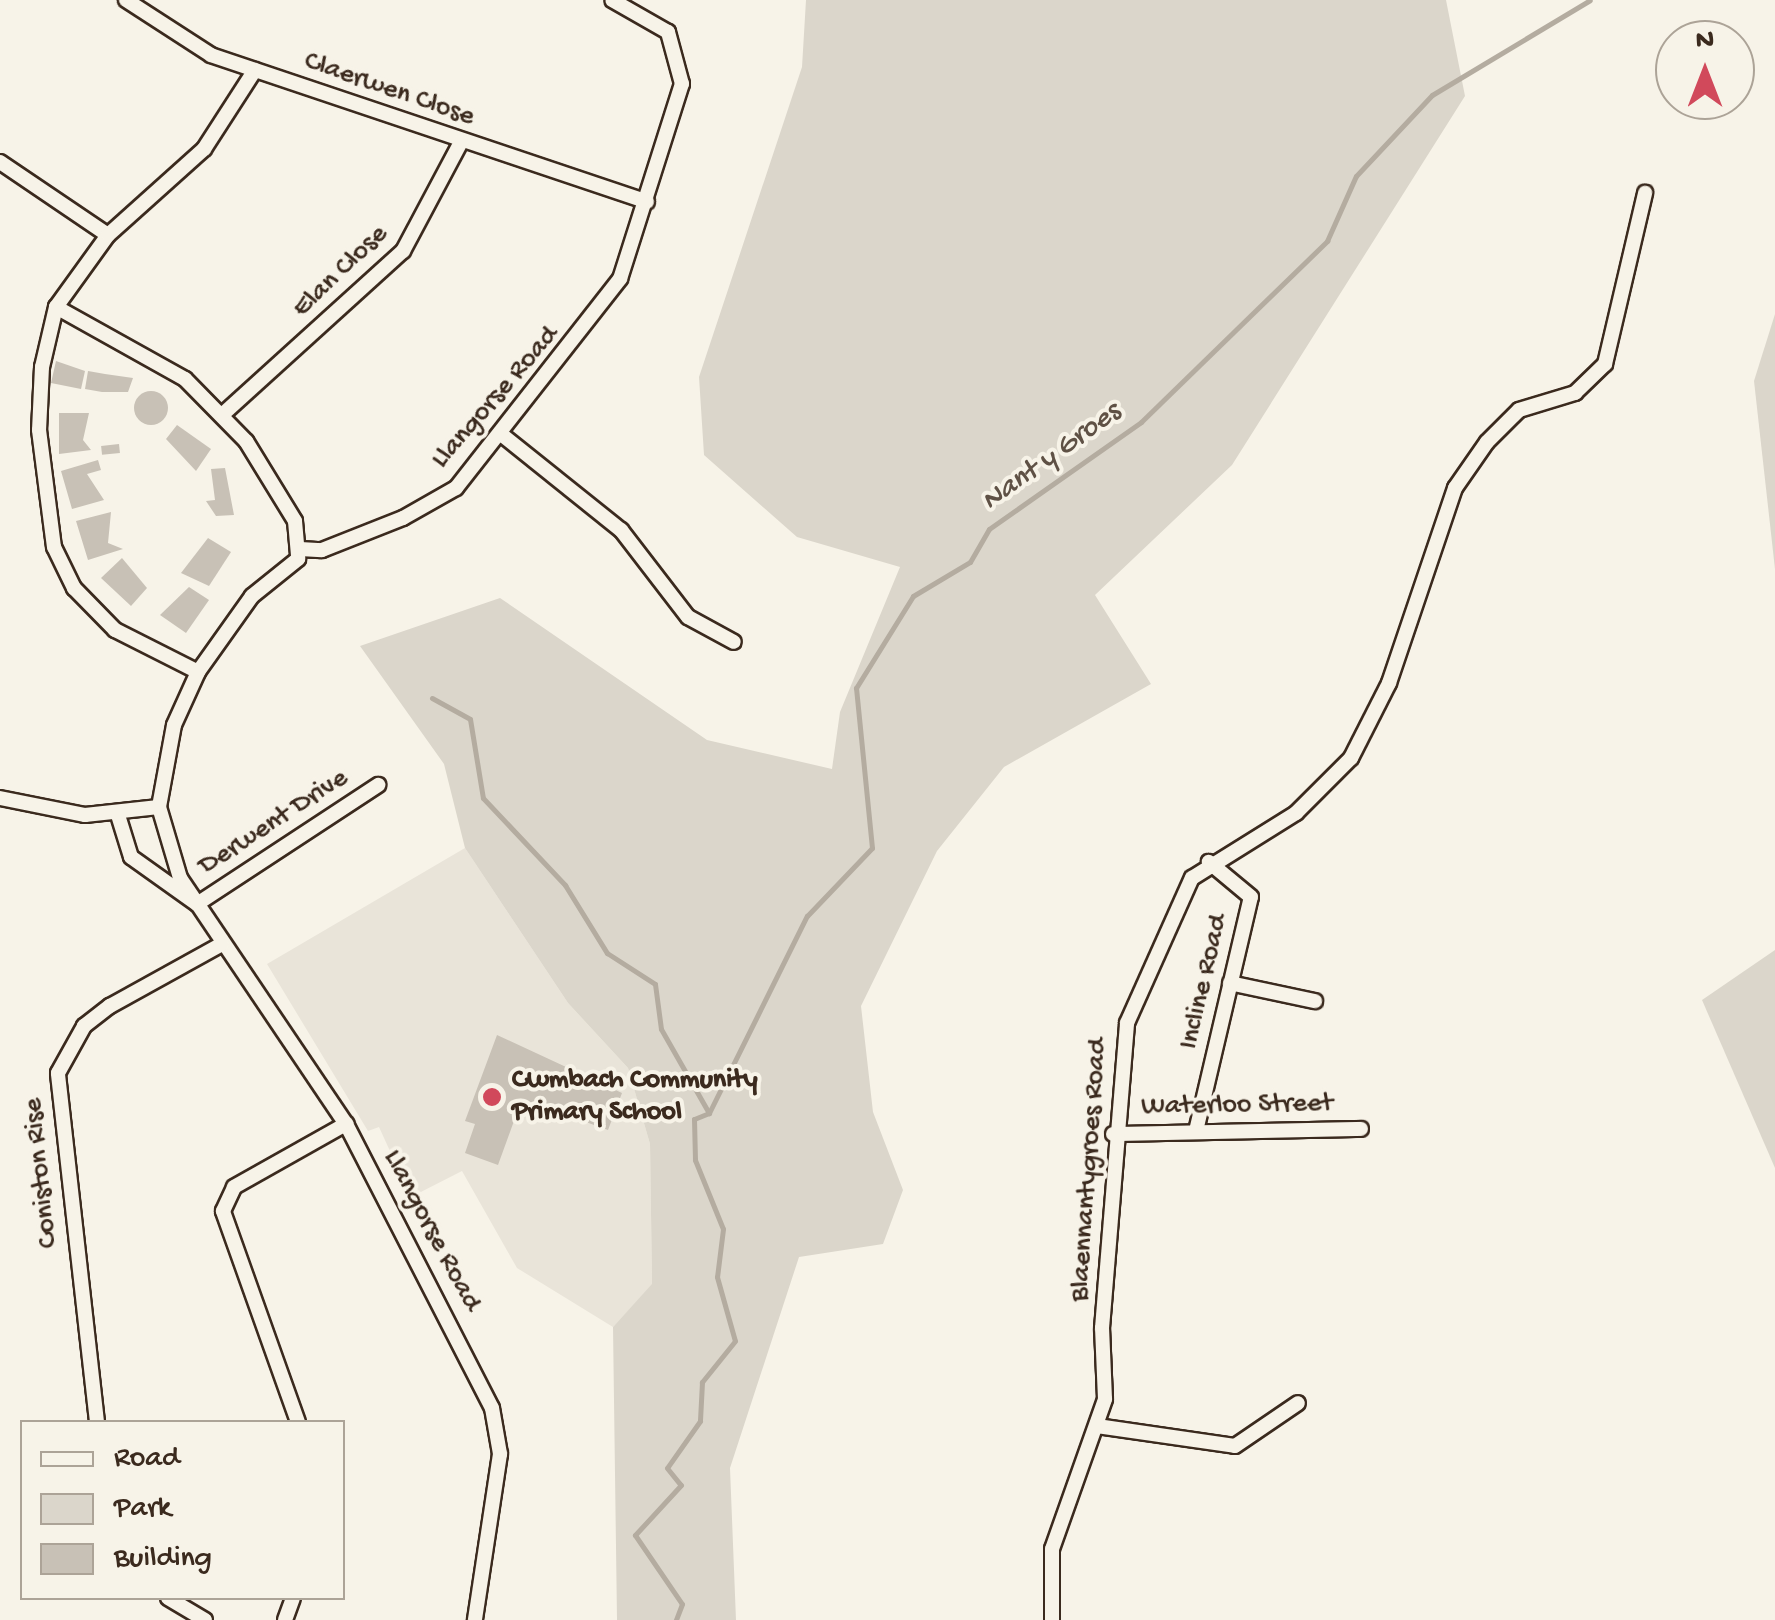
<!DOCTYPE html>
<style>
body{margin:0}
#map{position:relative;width:1775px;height:1620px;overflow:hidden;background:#f7f3e8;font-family:"Gochi Hand",sans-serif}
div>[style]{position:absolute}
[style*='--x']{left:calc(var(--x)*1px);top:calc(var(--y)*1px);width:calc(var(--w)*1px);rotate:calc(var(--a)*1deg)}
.built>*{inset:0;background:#e9e4d9}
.green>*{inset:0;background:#dbd6cb}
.stream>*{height:5px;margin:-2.5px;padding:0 2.5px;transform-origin:2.5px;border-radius:2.5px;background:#b4aca0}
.building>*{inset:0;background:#c8c1b6;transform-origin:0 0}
.round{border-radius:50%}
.roads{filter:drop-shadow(2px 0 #3b2a1e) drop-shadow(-2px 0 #3b2a1e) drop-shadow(0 2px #3b2a1e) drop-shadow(0 -2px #3b2a1e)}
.minor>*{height:14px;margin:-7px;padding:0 7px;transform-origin:7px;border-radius:7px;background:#f7f3e8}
.dots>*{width:28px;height:28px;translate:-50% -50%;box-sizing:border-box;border:5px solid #f7f3e8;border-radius:50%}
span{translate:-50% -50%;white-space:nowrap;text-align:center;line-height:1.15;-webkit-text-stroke:8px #f7f3e8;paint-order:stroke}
.street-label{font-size:28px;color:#3b2a1e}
.poi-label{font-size:28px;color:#3b2a1e;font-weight:700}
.left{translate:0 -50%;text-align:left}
.water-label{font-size:30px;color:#5f5145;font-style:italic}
.legend{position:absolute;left:20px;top:1420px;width:325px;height:180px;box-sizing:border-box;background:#f7f3e8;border:2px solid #aca397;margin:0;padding:12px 18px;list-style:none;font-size:30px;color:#3b2a1e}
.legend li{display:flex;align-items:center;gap:20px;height:50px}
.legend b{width:50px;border:2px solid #aca397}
.north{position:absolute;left:1655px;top:20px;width:100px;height:100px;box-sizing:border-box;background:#f7f3e8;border:2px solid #aca397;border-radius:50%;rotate:0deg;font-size:28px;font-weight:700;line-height:40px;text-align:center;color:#3b2a1e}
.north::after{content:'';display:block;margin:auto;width:35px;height:45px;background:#d1495b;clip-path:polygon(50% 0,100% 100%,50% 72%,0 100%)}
</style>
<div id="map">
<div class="built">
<div style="clip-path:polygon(465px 848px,568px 1003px,628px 1068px,650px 1144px,652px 1285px,613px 1327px,517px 1268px,462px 1171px,411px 1197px,379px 1127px,368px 1131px,267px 964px)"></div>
</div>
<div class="green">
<div style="clip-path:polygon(806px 0,1446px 0,1465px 96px,1232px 465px,1095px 595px,1151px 684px,1004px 767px,937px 851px,861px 1006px,873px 1112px,903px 1190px,883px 1244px,799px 1257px,730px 1468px,736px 1620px,617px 1620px,613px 1327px,652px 1284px,650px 1144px,628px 1068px,568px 1003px,465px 848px,444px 764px,360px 646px,500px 598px,707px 740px,832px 769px,840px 712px,900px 567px,797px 537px,704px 455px,699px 377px,802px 67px)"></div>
<div style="clip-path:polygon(1775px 314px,1775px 569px,1754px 381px)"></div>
<div style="clip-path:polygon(1775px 950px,1775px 1168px,1702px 1000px)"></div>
</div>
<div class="stream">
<div style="--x:432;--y:698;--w:43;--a:28.9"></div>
<div style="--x:470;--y:719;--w:80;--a:80.7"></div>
<div style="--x:483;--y:798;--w:120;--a:46.7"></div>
<div style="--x:565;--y:885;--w:80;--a:58.3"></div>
<div style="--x:607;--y:953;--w:57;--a:32.9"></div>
<div style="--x:655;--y:984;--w:45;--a:82.4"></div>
<div style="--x:661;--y:1029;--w:97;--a:60.3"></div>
<div style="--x:709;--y:1113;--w:16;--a:158"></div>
<div style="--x:694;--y:1119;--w:41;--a:88.6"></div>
<div style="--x:695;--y:1160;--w:74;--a:67.9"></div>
<div style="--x:723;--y:1229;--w:48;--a:97.1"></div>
<div style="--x:717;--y:1277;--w:66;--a:74.3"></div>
<div style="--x:735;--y:1341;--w:53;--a:128.8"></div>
<div style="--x:702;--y:1382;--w:39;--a:93"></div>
<div style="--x:700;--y:1421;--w:57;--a:125.1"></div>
<div style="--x:667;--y:1468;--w:22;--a:51"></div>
<div style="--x:681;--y:1485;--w:68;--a:132.6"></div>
<div style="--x:635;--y:1535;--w:83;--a:55.7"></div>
<div style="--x:682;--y:1604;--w:17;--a:111"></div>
<div style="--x:709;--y:1113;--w:220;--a:-63.6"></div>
<div style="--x:807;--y:916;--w:94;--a:-46.3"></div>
<div style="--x:872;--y:848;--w:161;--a:-95.7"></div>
<div style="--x:856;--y:688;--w:108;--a:-58.2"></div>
<div style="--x:913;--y:596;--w:66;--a:-30.8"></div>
<div style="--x:970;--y:562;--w:38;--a:-60"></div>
<div style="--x:989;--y:529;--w:186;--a:-35.1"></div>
<div style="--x:1141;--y:422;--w:260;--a:-44.2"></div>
<div style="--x:1327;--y:241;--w:71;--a:-66"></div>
<div style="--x:1356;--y:176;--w:111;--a:-46.8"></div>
<div style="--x:1432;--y:95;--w:184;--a:-31"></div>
</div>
<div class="building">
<div style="clip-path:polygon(56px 361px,85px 371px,81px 389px,51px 383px)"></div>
<div style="clip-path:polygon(88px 371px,105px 374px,133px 378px,128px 392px,102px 392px,85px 389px)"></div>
<div class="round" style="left:134px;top:391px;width:34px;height:34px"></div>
<div style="clip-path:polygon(59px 413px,89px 413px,83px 440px,91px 450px,59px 454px)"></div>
<div style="clip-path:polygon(177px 425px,211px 449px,196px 471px,166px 439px)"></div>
<div style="left:119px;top:444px;width:9px;height:18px;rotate:84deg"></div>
<div style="clip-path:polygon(98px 460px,101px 470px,87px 474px,104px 500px,72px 509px,61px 471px)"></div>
<div style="clip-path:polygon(225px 468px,234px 515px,216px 516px,206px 501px,215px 500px,211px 469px)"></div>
<div style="clip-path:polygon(111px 512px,108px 543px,123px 549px,88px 560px,76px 521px)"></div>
<div style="clip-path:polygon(208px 538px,231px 552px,209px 586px,181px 573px)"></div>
<div style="clip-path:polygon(122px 558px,147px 588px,131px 606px,101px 578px)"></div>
<div style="clip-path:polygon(189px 587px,209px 600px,186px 633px,160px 615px)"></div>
<div style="clip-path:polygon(497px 1035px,622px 1093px,608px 1130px,522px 1099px,498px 1165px,465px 1153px,475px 1124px,465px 1121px)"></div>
</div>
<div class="roads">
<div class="minor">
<div style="--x:126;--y:0;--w:101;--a:32.9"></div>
<div style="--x:211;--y:55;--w:460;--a:18.6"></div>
<div style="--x:0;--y:162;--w:130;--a:34.1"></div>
<div style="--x:108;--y:235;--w:89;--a:125.8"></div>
<div style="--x:56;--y:307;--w:62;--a:103.1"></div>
<div style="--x:42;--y:367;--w:63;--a:92.7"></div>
<div style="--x:39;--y:430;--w:118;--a:82.7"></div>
<div style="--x:54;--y:547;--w:46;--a:64"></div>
<div style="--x:74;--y:588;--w:59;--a:45.7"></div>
<div style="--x:115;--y:630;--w:93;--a:26.8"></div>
<div style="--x:108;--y:235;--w:129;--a:-41.9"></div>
<div style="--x:204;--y:149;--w:94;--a:-57.2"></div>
<div style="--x:56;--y:307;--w:148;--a:29.2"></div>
<div style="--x:185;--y:379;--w:87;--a:45.5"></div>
<div style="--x:246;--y:441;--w:94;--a:58.5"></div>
<div style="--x:295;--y:521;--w:38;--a:85"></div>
<div style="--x:298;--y:559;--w:59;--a:141.2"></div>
<div style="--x:252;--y:596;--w:93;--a:125.4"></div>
<div style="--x:198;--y:672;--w:58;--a:114.4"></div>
<div style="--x:174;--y:725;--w:83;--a:100.4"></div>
<div style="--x:159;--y:807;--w:74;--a:73.5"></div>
<div style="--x:180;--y:878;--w:297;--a:56"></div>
<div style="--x:346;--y:1124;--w:319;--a:62.8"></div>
<div style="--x:492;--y:1408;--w:47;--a:80.1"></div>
<div style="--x:500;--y:1454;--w:168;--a:98.6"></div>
<div style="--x:223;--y:414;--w:243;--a:-42.2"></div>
<div style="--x:403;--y:251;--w:123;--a:-62"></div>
<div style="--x:501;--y:434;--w:154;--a:38.7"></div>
<div style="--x:621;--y:530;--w:110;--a:52.4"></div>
<div style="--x:688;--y:617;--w:52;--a:28.5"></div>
<div style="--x:300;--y:549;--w:22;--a:3"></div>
<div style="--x:322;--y:550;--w:87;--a:-21.6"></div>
<div style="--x:403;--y:518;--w:61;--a:-29.5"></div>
<div style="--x:456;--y:488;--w:266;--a:-51.9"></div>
<div style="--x:620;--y:279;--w:205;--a:-72.4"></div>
<div style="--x:682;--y:84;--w:54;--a:-105.1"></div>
<div style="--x:668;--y:32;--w:64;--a:-150.3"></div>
<div style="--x:0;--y:798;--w:87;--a:11.3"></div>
<div style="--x:85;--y:815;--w:74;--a:-6.2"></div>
<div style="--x:118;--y:815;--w:44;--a:72.8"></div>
<div style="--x:131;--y:857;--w:81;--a:35.5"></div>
<div style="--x:197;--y:904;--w:217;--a:-33.3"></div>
<div style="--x:1230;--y:983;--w:87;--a:12"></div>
<div style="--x:1196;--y:1131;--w:240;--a:-76.8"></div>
<div style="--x:1251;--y:897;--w:55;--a:-140.2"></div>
<div style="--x:1113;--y:1134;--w:248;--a:-1.2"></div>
<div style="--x:97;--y:1422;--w:351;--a:-96.4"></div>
<div style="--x:58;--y:1073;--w:54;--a:-61"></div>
<div style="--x:84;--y:1026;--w:33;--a:-38"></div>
<div style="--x:110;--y:1006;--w:128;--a:-29"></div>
<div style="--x:298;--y:1422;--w:224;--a:-109.6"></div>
<div style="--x:223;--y:1211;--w:26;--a:-65"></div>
<div style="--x:234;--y:1187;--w:129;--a:-29.4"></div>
<div style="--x:1097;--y:1426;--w:139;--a:8.2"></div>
<div style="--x:1235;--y:1446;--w:76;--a:-34.3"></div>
<div style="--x:168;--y:1598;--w:43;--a:30.7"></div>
<div style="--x:285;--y:1620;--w:23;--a:-70"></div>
<div style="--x:1052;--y:1620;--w:71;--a:-90"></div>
<div style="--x:1052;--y:1549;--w:159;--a:-70.5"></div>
<div style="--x:1105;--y:1399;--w:71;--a:-92.4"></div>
<div style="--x:1102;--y:1328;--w:306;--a:-85.3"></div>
<div style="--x:1127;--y:1023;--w:159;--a:-65.9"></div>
<div style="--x:1192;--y:878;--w:123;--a:-32"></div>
<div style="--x:1296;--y:813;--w:78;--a:-45"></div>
<div style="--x:1351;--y:758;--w:84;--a:-63.1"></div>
<div style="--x:1389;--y:683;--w:206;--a:-71.3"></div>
<div style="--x:1455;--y:488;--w:56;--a:-55.2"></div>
<div style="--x:1487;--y:442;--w:45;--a:-45"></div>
<div style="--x:1519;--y:410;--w:59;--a:-16.9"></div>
<div style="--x:1575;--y:393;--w:42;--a:-44"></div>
<div style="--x:1605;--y:364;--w:176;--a:-76.8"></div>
</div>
</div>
<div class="dots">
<div style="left:492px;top:1097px;background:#d1495b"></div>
</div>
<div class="street-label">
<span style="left:389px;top:90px;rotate:19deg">Claerwen Close</span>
<span style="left:341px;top:272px;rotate:-44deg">Elan Close</span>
<span style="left:496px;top:398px;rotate:-49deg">Llangorse Road</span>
<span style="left:274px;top:823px;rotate:-33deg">Derwent Drive</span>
<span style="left:1205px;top:982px;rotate:-77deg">Incline Road</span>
<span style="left:1237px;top:1106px;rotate:-1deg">Waterloo Street</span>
<span style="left:1090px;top:1170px;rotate:-86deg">Blaennantygroes Road</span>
<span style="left:42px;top:1173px;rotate:-96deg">Coniston Rise</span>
<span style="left:431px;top:1231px;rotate:62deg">Llangorse Road</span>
</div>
<div class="poi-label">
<span class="left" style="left:512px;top:1097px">Cwmbach Community<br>Primary School</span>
</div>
<div class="water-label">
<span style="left:1052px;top:458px;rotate:-36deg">Nant y Groes</span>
</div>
<ul class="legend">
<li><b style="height:12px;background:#f7f3e8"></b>Road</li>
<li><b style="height:28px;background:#dbd6cb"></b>Park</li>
<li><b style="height:28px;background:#c8c1b6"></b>Building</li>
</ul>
<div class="north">N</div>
</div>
